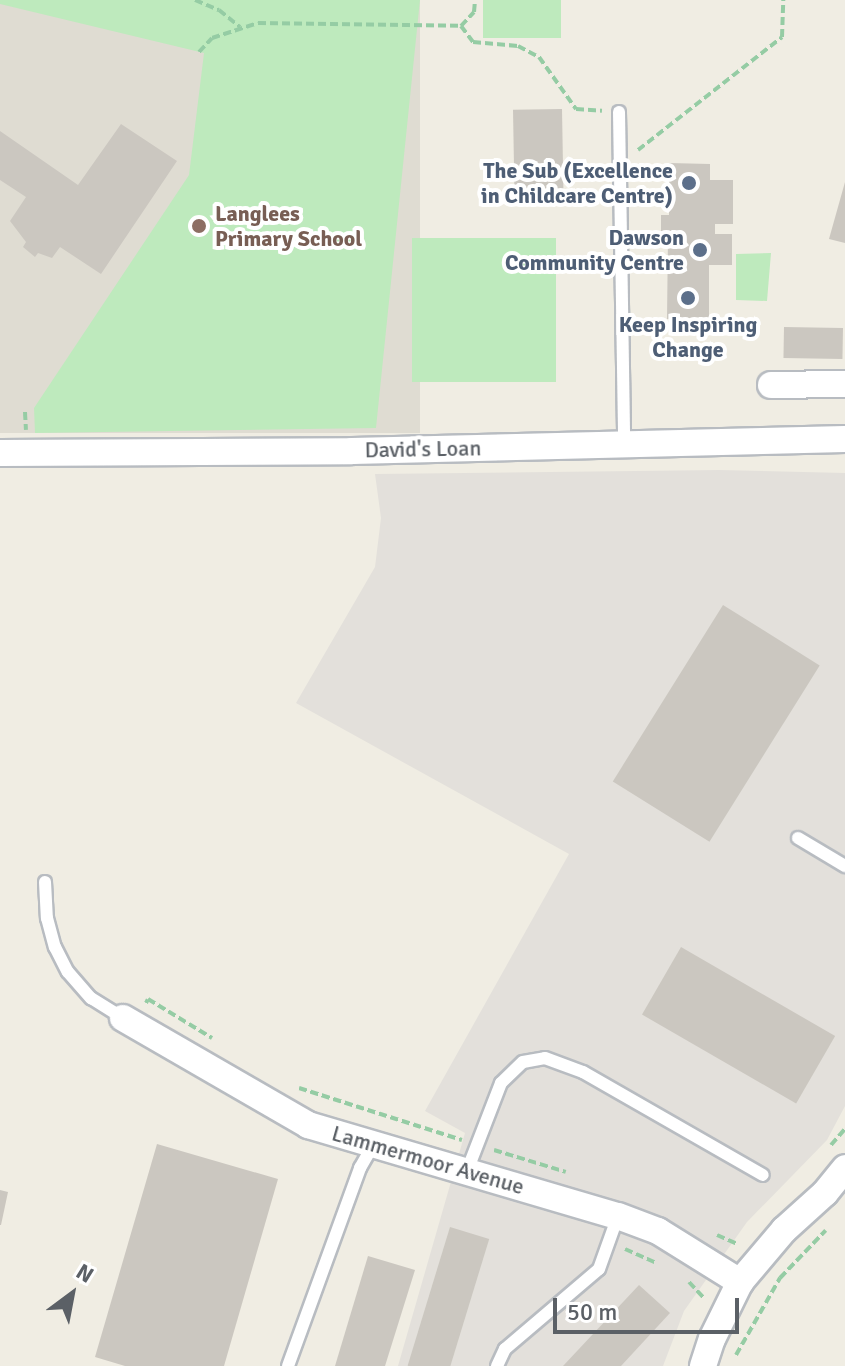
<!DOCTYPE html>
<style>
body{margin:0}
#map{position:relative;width:845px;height:1366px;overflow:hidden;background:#f0ede3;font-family:Signika,sans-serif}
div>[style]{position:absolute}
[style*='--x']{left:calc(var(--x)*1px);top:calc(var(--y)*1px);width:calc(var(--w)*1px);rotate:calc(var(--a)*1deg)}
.industrial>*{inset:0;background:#e3e0db}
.education>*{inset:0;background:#dfdcd2;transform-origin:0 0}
.green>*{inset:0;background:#beeabd;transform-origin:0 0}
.building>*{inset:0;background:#cbc7c0;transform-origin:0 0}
.path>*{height:4px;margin-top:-2px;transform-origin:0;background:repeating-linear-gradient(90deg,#95cca4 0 8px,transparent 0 12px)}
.roads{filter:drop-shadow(2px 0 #b8bcc1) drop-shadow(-2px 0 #b8bcc1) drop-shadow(0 2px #b8bcc1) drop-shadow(0 -2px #b8bcc1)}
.service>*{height:12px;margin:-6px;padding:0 6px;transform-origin:6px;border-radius:6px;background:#fff}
.minor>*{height:26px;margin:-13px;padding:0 13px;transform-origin:13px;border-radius:13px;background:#fff}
.dots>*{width:22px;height:22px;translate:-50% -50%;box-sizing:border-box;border:4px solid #fff;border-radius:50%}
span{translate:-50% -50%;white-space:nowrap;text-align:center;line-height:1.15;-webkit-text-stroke:8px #fff;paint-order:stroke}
.service-label{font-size:22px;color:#4e5e75;font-weight:700}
.right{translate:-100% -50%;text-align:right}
.education-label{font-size:22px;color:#785e54;font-weight:700}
.left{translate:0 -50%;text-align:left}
.street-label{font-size:22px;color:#5b6066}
.north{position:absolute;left:32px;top:1254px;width:80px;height:80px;-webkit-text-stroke:6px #fff;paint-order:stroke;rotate:32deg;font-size:22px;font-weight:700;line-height:32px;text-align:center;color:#5b6066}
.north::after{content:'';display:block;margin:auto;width:28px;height:36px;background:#5b6066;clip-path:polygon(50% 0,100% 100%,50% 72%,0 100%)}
.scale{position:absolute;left:553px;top:1298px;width:186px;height:36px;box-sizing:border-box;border:4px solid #5b6066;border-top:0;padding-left:10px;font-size:24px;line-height:28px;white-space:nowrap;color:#5b6066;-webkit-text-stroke:6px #fff;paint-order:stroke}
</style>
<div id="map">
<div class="industrial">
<div style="clip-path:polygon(719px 470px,845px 473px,845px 1106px,827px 1140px,747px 1222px,684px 1311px,663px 1366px,398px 1366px,465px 1133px,425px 1111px,569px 854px,296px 703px,375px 567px,381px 518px,375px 474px)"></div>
</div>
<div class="education">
<div style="left:0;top:0;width:420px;height:433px"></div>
</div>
<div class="green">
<div style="clip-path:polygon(0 0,420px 0,376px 428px,35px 433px,34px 408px,189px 175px,204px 53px,0 4px)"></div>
<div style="left:483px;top:0;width:78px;height:38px"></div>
<div style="left:556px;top:238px;width:144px;height:144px;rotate:90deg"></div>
<div style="clip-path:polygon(771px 253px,767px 301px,736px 300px,736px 254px)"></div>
</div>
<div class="building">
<div style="left:562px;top:109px;width:93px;height:49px;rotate:89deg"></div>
<div style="clip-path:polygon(121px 124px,177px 161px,101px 274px,60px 247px,52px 258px,38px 253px,35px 257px,23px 247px,26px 242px,10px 221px,26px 197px,0 180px,0 131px,78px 185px)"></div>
<div style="clip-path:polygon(669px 163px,710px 164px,710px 180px,733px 180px,733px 224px,715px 224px,715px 234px,732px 234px,732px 265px,709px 265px,709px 318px,667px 319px,668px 235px,661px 236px,661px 215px,669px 215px)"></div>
<div style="clip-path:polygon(845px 182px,845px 243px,829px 239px)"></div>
<div style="left:784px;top:327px;width:59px;height:31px;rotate:1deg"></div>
<div style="left:723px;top:605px;width:114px;height:208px;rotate:32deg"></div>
<div style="left:681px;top:947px;width:178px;height:78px;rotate:30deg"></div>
<div style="clip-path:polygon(157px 1144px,278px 1179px,224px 1366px,125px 1366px,95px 1357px)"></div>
<div style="clip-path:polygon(0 1190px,8px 1192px,1px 1225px,0 1225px)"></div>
<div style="left:450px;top:1227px;width:41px;height:145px;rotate:17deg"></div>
<div style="clip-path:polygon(368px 1256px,415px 1270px,385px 1366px,335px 1366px)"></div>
<div style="clip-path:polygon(639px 1285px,670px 1313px,621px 1366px,563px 1366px)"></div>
</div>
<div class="path">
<div style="--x:195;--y:0;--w:26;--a:23"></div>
<div style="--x:219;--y:10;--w:27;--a:39"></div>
<div style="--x:461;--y:26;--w:19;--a:-47"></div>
<div style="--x:474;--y:12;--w:12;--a:-85"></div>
<div style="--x:199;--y:52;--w:19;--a:-47"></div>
<div style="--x:212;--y:38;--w:48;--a:-18.1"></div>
<div style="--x:258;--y:23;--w:203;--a:0.8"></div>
<div style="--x:461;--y:26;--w:20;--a:53"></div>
<div style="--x:473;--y:42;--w:45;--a:5.1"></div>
<div style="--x:518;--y:46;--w:24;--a:28"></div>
<div style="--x:539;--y:57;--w:64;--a:54.6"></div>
<div style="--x:576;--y:109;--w:26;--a:4"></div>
<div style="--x:638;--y:150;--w:183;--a:-38.1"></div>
<div style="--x:782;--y:37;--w:37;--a:-88"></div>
<div style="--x:25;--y:412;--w:18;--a:87"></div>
<div style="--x:146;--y:1003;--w:4;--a:-63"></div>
<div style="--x:148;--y:999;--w:75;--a:31.4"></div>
<div style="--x:299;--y:1088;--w:171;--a:17.7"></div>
<div style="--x:831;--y:1145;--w:21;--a:-49"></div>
<div style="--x:494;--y:1150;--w:75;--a:17"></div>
<div style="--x:717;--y:1235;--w:22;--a:24"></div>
<div style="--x:625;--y:1249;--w:35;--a:24"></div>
<div style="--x:689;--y:1282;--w:21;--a:47"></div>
<div style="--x:736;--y:1355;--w:89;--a:-60.3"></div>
<div style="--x:780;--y:1278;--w:66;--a:-46.2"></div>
</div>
<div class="roads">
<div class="service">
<div style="--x:619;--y:112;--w:332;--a:89.1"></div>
<div style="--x:798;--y:838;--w:55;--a:30.8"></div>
<div style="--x:45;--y:882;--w:36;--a:87"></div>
<div style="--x:47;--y:918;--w:30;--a:75"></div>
<div style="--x:55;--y:947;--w:28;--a:63"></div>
<div style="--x:68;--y:972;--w:35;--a:49"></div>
<div style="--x:91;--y:998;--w:38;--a:32"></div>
<div style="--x:467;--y:1171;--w:94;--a:-68.9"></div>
<div style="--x:501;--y:1083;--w:30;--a:-44"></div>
<div style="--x:523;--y:1062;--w:22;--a:-10"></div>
<div style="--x:545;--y:1058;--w:40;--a:20.2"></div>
<div style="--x:583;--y:1072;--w:207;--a:29.8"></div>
<div style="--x:288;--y:1366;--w:211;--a:-70"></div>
<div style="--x:360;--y:1168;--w:28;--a:-60"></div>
<div style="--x:497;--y:1366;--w:19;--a:-65"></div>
<div style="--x:505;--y:1349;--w:123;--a:-40.4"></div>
<div style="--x:599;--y:1269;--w:56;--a:-70.3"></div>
</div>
<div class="minor">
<div style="--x:771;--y:385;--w:74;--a:-0.8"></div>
<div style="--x:0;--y:453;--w:352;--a:-0.3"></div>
<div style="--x:352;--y:451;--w:493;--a:-1.4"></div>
<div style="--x:123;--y:1018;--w:214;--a:30"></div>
<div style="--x:308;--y:1125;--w:323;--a:16.4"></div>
<div style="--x:618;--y:1216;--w:43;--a:20.6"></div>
<div style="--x:658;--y:1231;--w:97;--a:31.9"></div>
<div style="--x:703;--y:1366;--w:28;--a:-72"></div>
<div style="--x:712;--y:1339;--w:64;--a:-63.8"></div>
<div style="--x:740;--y:1282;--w:68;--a:-49.8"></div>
<div style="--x:784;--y:1230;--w:55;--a:-42.1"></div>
<div style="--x:825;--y:1193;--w:32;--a:-51"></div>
</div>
</div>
<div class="dots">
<div style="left:689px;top:183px;background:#5c6f8a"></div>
<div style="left:199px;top:226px;background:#8d6e63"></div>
<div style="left:700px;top:250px;background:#5c6f8a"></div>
<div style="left:688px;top:298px;background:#5c6f8a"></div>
</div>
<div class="service-label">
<span class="right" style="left:673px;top:183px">The Sub (Excellence<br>in Childcare Centre)</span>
<span class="right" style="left:684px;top:250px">Dawson<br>Community Centre</span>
<span style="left:688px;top:337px">Keep Inspiring<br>Change</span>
</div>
<div class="education-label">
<span class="left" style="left:215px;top:226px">Langlees<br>Primary School</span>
</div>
<div class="street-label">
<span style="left:423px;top:449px;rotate:-1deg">David's Loan</span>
<span style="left:428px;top:1160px;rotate:16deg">Lammermoor Avenue</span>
</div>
<div class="north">N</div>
<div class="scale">50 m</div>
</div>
